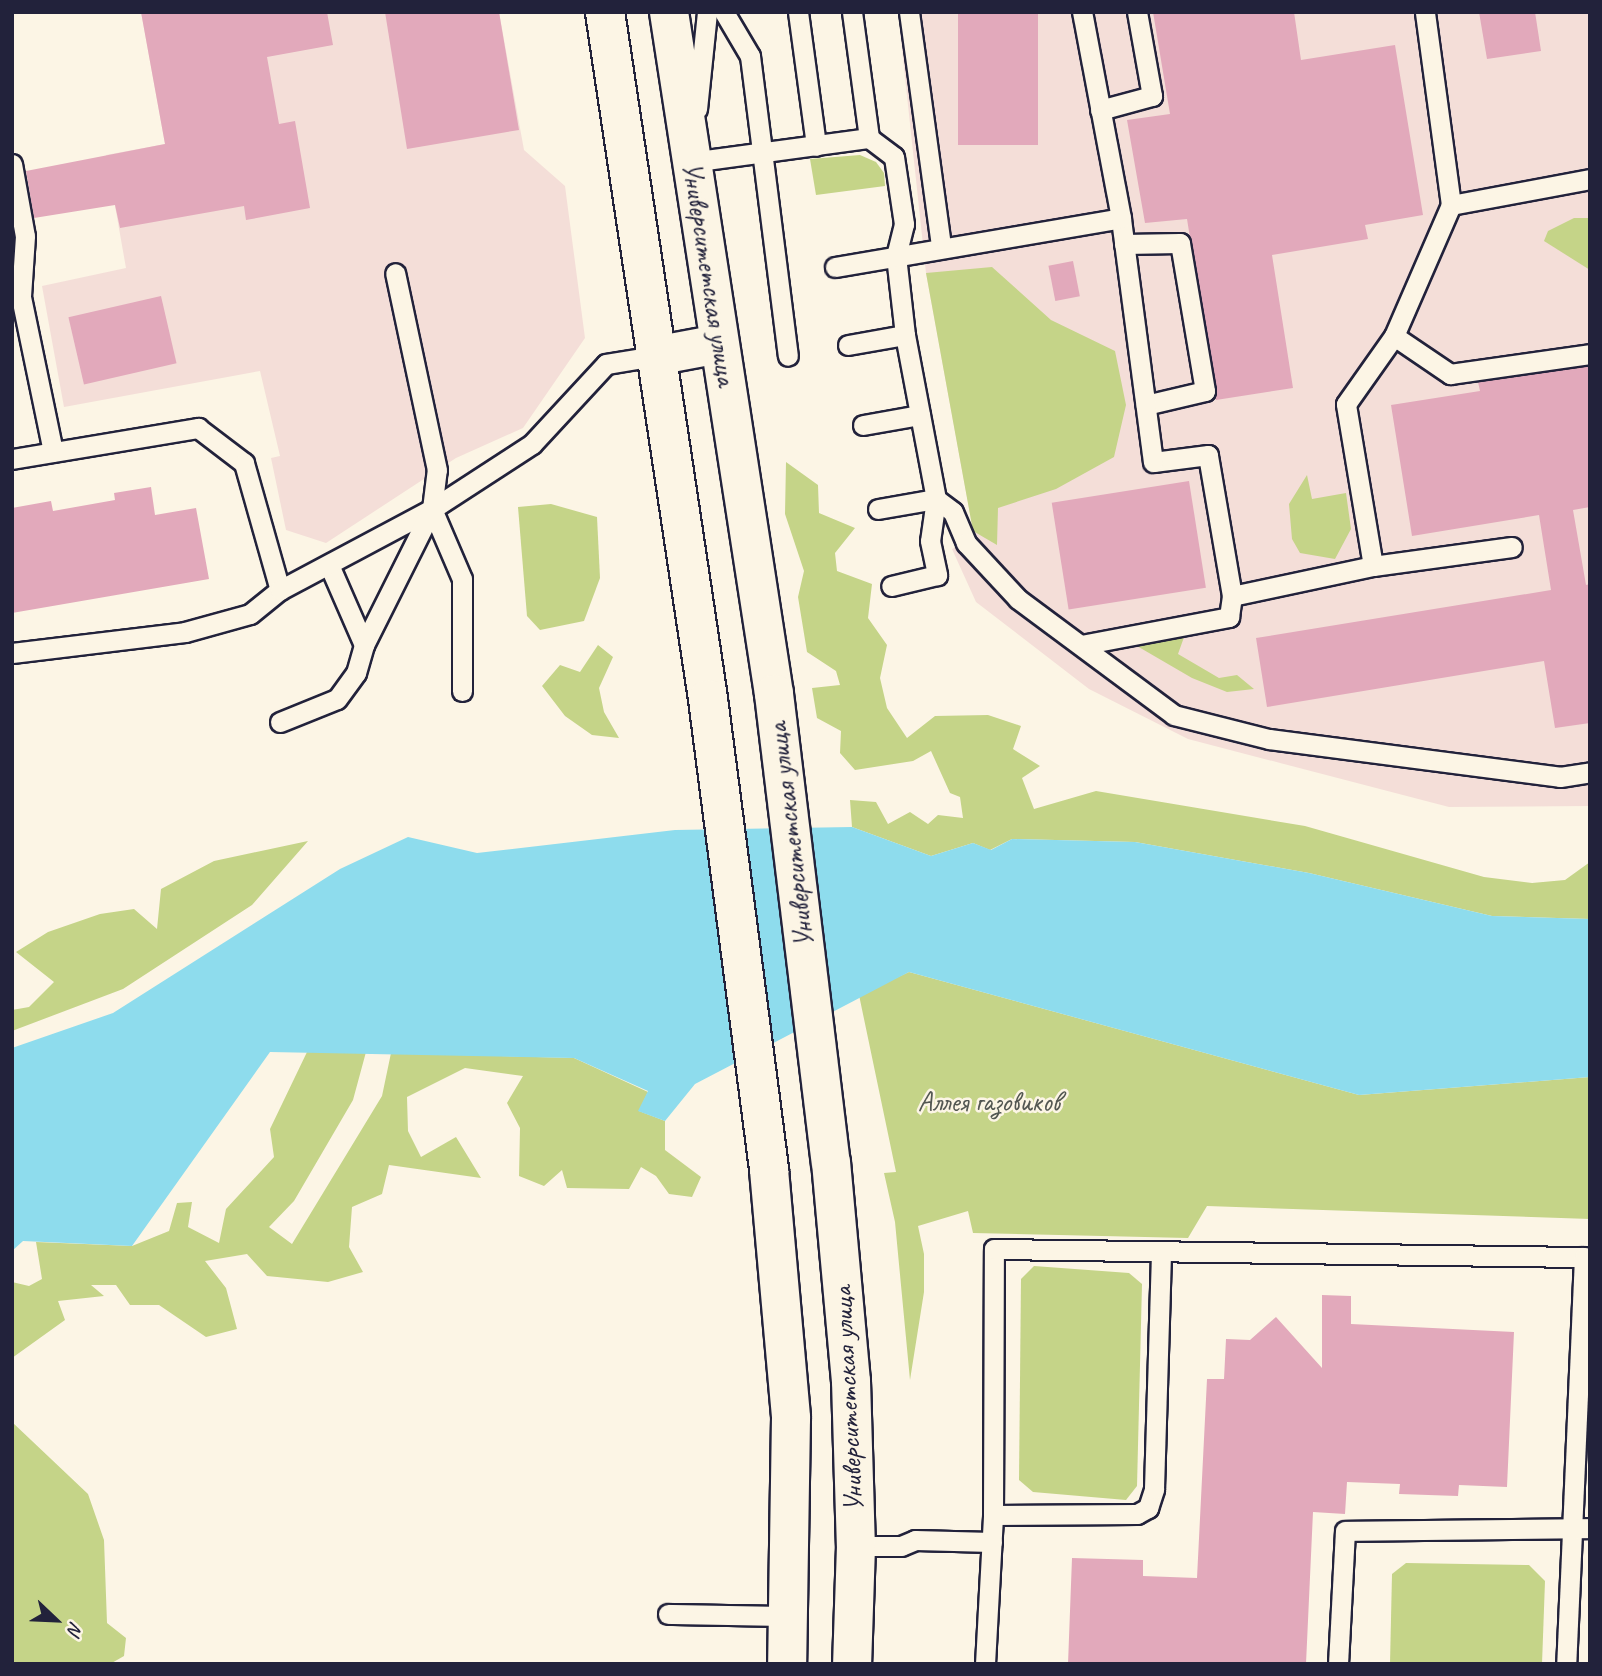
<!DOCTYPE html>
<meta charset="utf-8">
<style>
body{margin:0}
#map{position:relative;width:1602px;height:1676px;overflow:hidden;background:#fcf5e5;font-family:Caveat,sans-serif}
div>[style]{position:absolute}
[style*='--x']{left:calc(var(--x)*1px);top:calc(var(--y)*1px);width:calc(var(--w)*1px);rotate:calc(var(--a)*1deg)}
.built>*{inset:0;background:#f4ded8}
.green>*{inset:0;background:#c5d488}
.water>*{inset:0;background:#8edced}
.building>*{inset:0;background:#e2a9bb;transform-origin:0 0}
.roads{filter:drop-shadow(2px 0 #22223b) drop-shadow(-2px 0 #22223b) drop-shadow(0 2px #22223b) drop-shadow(0 -2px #22223b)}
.service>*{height:19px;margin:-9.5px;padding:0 9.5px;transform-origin:9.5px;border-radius:9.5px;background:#fcf5e5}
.secondary>*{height:38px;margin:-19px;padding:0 19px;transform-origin:19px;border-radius:19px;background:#fcf5e5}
span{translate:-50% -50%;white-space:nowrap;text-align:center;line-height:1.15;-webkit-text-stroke:5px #fcf5e5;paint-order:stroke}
.street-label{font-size:28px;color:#22223b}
.park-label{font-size:28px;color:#535752}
.frame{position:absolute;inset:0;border:14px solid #22223b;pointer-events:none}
.north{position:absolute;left:21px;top:1585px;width:70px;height:70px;-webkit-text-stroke:5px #fcf5e5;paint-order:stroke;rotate:113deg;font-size:19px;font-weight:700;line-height:28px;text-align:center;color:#22223b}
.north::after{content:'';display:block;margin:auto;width:24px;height:32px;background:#22223b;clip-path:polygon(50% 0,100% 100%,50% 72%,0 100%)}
</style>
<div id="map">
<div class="built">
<div style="clip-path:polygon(141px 12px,499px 12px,524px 150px,565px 186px,585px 338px,523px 428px,456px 458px,326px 543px,286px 530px,271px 458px,280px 456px,260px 371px,64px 407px,42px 286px,126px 268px,106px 155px,165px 144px)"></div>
<div style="clip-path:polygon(898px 12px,1590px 12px,1590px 806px,1449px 807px,1188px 739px,1089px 689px,976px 602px,952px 549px,966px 543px,973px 530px,926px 273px)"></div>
</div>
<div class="green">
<div style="clip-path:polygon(860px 155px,876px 162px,884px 173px,885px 186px,816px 195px,810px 159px)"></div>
<div style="clip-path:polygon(1574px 218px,1590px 218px,1590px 270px,1544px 241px,1548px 231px)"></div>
<div style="clip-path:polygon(992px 267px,1051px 320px,1115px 351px,1126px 405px,1114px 457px,1056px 489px,998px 508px,997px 545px,973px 531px,926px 273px)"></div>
<div style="clip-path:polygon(786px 462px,818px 485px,819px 513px,855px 528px,835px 553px,837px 571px,872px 584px,868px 618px,887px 645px,880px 678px,887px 708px,907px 738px,935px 716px,988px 715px,1021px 726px,1013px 749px,1040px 766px,1022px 778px,1034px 809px,1096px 791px,1305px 826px,1484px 877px,1532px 883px,1565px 880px,1590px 862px,1590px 919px,1492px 916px,1309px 873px,1135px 842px,1012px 839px,990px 850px,973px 843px,931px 856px,852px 827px,850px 800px,876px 802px,888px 824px,910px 812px,928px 824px,938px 815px,963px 818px,960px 797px,950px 793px,931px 751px,913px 761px,855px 770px,840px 753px,841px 731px,817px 718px,812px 688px,840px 685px,836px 671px,807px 652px,798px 597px,804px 571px,785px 514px)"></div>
<div style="clip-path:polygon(1307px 475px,1312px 499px,1346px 493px,1351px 529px,1335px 559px,1300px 553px,1292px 539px,1289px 504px)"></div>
<div style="clip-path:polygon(551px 504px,597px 517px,600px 578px,584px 621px,540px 630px,527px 616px,518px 507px)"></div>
<div style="clip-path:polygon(1188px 626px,1178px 654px,1219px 678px,1237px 675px,1254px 689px,1227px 692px,1192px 678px,1137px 646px,1140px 636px)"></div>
<div style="clip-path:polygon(598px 645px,613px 657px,599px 688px,604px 712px,619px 738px,592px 735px,565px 716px,542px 686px,560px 665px,580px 672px)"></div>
<div style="clip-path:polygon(308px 841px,252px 905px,123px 989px,12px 1031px,12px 1010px,29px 1007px,54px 982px,16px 952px,48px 932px,100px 914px,134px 909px,157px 929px,161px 889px,214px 861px)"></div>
<div style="clip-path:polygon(909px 972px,1359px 1095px,1590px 1077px,1590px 1219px,1207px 1206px,1188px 1238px,973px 1233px,968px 1211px,918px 1226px,924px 1254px,924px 1292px,910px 1380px,895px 1222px,884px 1173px,896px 1172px,859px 995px)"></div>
<div style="clip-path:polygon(307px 1052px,366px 1052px,353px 1100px,294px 1201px,269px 1227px,292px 1244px,382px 1096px,391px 1053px,574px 1058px,648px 1092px,639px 1111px,665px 1121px,665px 1150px,701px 1177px,692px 1197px,669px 1194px,656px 1176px,641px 1167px,629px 1189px,567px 1188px,562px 1170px,544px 1186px,519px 1176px,520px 1128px,507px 1103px,523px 1076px,465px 1068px,407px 1097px,408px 1131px,421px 1157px,456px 1137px,481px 1178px,389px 1165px,382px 1194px,352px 1207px,349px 1247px,363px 1272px,328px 1282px,267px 1276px,247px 1254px,205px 1261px,226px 1288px,237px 1329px,206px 1337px,159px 1305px,130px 1305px,116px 1285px,91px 1285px,104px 1296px,58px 1301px,65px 1320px,12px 1358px,12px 1282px,29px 1286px,42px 1279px,36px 1242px,132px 1246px,169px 1231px,177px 1203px,192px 1202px,188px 1227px,219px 1243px,226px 1209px,274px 1157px,270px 1129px)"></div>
<div style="clip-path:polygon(1034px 1266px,1129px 1273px,1142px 1284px,1137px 1486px,1126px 1500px,1033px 1492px,1019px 1480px,1021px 1279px)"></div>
<div style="clip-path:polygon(12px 1422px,88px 1494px,104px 1540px,107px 1623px,126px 1638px,124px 1656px,110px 1664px,12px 1664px)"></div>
<div style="clip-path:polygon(1406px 1563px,1529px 1565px,1545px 1581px,1542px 1664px,1390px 1664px,1392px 1574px)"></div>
</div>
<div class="water">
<div style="clip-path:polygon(852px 827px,931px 856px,973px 843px,991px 850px,1012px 839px,1135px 842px,1309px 873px,1492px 916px,1590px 919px,1590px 1077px,1359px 1095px,909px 972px,695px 1084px,665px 1121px,638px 1111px,648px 1091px,574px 1058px,270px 1052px,132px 1246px,23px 1241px,12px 1251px,12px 1048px,113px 1013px,340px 869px,408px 837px,477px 853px,675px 830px)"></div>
</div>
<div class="building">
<div style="clip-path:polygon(141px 12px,327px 12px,333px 45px,267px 57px,279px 124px,295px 121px,310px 208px,246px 220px,244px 206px,120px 228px,115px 205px,34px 218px,26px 171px,165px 144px)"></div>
<div style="clip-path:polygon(385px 12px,499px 12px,519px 130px,407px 149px)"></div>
<div style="left:958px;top:12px;width:80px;height:133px"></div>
<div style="clip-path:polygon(1153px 12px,1294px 12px,1301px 60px,1395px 45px,1423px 215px,1365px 225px,1368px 239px,1272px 255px,1293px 388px,1216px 400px,1187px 219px,1145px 223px,1127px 120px,1170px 114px)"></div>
<div style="clip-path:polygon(1479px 12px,1535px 12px,1541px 51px,1487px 59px)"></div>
<div style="left:1073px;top:261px;width:36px;height:25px;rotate:79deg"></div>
<div style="left:161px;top:296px;width:69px;height:95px;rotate:77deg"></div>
<div style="clip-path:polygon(1590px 366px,1590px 507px,1573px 510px,1586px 585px,1590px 584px,1590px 723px,1555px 728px,1544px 661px,1267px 707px,1256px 638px,1551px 590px,1539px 515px,1412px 536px,1391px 405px,1480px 391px,1478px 382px)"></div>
<div style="left:1189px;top:481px;width:108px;height:139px;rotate:81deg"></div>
<div style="clip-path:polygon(151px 487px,155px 515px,196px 508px,209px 579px,12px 613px,12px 508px,51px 501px,53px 511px,115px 500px,114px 493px)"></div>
<div style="clip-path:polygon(1322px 1295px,1351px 1296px,1351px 1324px,1514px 1332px,1507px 1487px,1459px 1485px,1458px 1496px,1399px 1494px,1400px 1484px,1347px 1482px,1345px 1514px,1313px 1512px,1306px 1664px,1068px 1664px,1072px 1558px,1143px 1560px,1143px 1576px,1197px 1578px,1207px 1379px,1224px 1379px,1226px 1339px,1250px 1340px,1276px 1317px,1322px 1368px)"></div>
</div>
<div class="roads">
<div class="service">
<div style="--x:724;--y:12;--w:51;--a:59.4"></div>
<div style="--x:750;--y:56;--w:302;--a:82.8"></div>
<div style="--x:798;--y:12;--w:135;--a:82.3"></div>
<div style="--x:852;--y:12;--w:127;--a:82.3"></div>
<div style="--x:909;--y:12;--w:237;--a:82.2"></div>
<div style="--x:697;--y:109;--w:98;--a:-84.1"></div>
<div style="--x:1100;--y:110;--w:54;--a:-15.1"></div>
<div style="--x:1152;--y:96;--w:85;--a:-100.1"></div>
<div style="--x:692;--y:156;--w:6;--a:99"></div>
<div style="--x:691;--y:162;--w:180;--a:-7.7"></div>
<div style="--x:869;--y:138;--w:31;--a:37"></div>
<div style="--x:894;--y:157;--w:68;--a:81.5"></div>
<div style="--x:904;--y:224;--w:33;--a:104"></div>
<div style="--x:896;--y:256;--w:80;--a:83.5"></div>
<div style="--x:905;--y:335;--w:167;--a:79.3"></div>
<div style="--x:936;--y:499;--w:42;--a:98.1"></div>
<div style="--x:930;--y:541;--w:35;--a:78"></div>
<div style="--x:937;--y:575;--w:47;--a:166.6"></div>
<div style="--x:12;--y:164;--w:73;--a:79.8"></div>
<div style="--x:25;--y:236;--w:61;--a:93.8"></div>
<div style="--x:21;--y:297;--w:158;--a:78.3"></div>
<div style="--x:1451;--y:205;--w:141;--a:-10.6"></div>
<div style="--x:1124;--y:244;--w:56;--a:-1"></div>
<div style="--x:1180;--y:243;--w:150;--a:80.4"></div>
<div style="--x:1205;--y:391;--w:61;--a:166.7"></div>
<div style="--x:835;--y:267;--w:290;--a:-9.7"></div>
<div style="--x:1394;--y:336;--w:68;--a:34.2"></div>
<div style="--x:1450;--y:374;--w:141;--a:-8.1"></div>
<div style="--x:848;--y:345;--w:58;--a:-10"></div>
<div style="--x:863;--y:425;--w:58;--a:-10"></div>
<div style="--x:12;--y:459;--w:189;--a:-9.5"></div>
<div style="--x:198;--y:428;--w:58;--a:37.3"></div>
<div style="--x:244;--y:463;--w:132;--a:74.2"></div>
<div style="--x:432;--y:509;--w:76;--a:66.8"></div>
<div style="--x:462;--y:579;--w:112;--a:90"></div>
<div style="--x:878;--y:509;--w:59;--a:-9.8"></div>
<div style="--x:936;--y:499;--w:21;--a:37"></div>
<div style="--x:953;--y:512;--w:34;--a:67"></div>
<div style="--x:966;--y:543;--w:76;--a:47.1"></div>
<div style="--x:1018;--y:599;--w:194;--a:36.6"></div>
<div style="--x:1174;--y:715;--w:98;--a:14.2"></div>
<div style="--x:1269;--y:739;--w:293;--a:7.4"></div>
<div style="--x:1560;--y:777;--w:30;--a:-9"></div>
<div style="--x:1373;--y:566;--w:164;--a:-99.5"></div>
<div style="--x:1346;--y:404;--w:83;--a:-54.8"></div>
<div style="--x:1394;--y:336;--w:143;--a:-66.5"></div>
<div style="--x:1451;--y:205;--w:195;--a:-97.7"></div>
<div style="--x:330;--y:567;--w:85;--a:66.4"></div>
<div style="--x:1232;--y:596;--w:144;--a:-12"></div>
<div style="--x:1373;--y:566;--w:140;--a:-7.8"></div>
<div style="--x:1081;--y:645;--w:151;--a:-10.7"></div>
<div style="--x:1229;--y:617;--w:21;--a:-82"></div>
<div style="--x:1232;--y:596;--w:143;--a:-99.7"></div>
<div style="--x:1208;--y:455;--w:55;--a:172.7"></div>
<div style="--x:1153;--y:462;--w:246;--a:-97.5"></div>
<div style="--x:1121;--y:218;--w:210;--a:-100.7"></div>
<div style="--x:12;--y:653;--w:174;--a:-6.9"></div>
<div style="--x:185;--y:632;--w:67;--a:-15.5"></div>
<div style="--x:250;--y:614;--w:38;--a:-39"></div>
<div style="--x:280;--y:590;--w:172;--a:-28.1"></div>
<div style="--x:432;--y:509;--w:119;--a:-33"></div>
<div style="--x:532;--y:444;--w:109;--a:-47.2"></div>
<div style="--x:606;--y:364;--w:50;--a:-9.3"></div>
<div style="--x:280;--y:722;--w:61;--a:-22"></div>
<div style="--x:337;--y:699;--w:32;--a:-54"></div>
<div style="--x:356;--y:673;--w:29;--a:-74"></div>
<div style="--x:364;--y:645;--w:152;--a:-63.4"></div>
<div style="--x:432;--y:509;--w:39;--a:-83"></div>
<div style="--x:437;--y:470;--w:201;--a:-102"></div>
<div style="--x:993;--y:1515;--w:144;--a:-0.4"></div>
<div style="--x:1137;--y:1514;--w:13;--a:-29"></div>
<div style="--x:1148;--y:1508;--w:20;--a:-72"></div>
<div style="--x:1154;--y:1489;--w:236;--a:-88.3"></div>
<div style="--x:856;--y:1546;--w:45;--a:0"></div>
<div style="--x:901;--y:1546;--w:15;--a:-23"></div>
<div style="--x:915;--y:1540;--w:77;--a:1.5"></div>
<div style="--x:668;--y:1614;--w:120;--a:1"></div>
<div style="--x:985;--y:1664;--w:149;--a:-86.9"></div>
<div style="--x:993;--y:1515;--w:266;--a:-89.8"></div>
<div style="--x:994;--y:1249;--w:590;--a:0.78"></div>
<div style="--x:1584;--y:1257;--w:407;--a:92.5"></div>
<div style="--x:1338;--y:1664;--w:133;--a:-87"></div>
<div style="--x:1345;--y:1531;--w:245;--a:-0.7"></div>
</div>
<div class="secondary">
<div style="--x:605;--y:12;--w:695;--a:81.47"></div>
<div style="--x:708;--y:699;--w:475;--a:82.6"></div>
<div style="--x:769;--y:1170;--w:249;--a:84.9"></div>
<div style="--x:791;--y:1418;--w:246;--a:90.9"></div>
<div style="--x:669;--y:12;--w:690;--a:81.25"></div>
<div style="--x:774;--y:694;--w:471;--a:83.1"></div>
<div style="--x:831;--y:1162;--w:220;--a:84.8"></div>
<div style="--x:851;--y:1381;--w:165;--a:88.3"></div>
<div style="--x:856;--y:1546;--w:118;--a:91.9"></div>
<div style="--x:655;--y:356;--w:65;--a:-10.6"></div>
</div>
</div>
<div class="street-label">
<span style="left:709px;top:274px;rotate:81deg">Университетская улица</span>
<span style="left:791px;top:835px;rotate:-97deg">Университетская улица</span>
<span style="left:848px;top:1399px;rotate:-93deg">Университетская улица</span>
</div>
<div class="park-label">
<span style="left:989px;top:1102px">Аллея газовиков</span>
</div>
<div class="frame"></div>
<div class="north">N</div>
</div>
